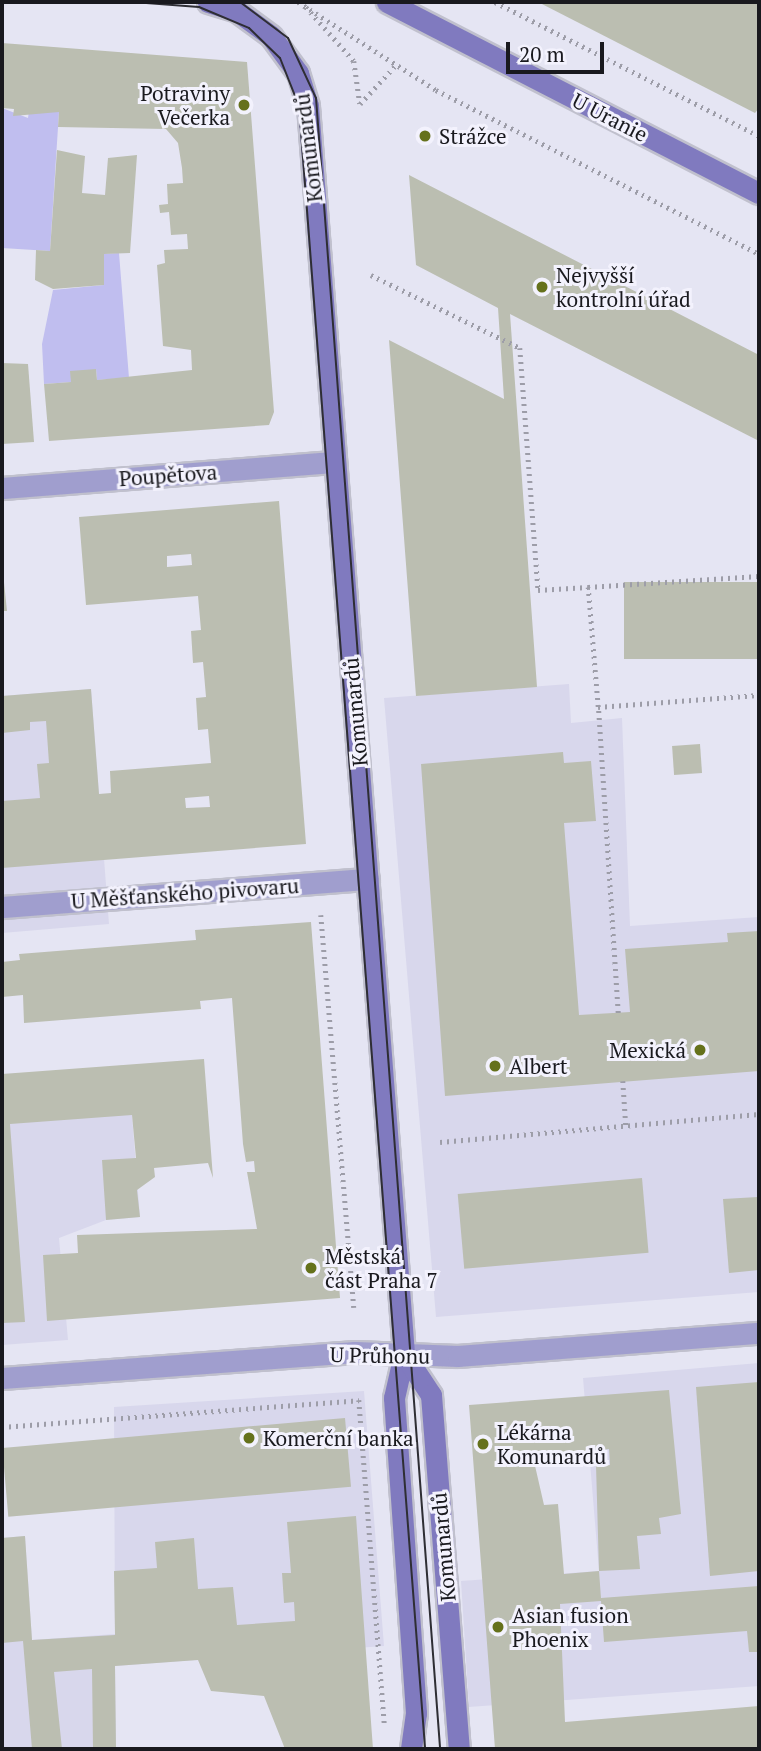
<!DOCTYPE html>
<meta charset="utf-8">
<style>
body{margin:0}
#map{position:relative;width:761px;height:1751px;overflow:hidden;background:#e5e5f3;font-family:"PT Serif",serif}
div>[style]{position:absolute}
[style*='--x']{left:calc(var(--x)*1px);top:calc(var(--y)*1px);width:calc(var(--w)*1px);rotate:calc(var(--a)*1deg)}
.built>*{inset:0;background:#d8d7ec}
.green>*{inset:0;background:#c0beef}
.building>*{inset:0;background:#bbbeb1;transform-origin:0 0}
.path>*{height:4.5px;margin-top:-2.25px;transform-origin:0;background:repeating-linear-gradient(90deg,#9d9da8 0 2px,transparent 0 7px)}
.roads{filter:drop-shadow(2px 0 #c0c0cd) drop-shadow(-2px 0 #c0c0cd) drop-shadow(0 2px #c0c0cd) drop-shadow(0 -2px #c0c0cd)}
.street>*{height:21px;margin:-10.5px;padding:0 10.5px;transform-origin:10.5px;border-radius:10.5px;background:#a09ece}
.secondary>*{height:21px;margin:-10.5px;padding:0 10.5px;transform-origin:10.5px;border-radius:10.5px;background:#807abf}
.tram>*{height:2px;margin:-1px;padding:0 1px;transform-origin:1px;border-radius:1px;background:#2e2e34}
.dots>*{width:19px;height:19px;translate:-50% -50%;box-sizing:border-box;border:4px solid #f3f2fd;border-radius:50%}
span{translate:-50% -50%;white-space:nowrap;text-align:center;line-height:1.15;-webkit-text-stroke:6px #f3f2fd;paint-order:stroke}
.poi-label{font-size:21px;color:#19191e}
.right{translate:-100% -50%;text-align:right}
.left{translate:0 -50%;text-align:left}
.street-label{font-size:21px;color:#19191e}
.frame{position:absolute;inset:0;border:4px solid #19191e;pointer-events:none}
.scale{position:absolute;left:506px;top:42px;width:98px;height:32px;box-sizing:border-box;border:4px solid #19191e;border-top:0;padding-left:9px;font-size:21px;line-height:24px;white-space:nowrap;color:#19191e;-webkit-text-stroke:5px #f3f2fd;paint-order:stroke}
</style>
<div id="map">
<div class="built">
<div style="clip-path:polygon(569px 684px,571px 723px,622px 718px,630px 926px,759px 917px,759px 1292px,436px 1317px,384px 698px)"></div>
<div style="clip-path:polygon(91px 689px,109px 924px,2px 933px,2px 696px)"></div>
<div style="clip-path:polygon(128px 1065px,140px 1217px,106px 1220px,59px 1238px,68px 1340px,2px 1345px,2px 1076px)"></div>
<div style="clip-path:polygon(759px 1363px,759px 1686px,469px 1707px,461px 1581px,599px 1571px,583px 1378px)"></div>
<div style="clip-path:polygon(364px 1391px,384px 1646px,115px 1666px,116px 1749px,2px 1749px,2px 1538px,25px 1536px,32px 1640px,115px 1634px,114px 1407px)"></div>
</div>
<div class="green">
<div style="clip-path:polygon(2px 108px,28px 118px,29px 111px,59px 112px,50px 251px,2px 248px)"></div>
<div style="clip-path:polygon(119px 253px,129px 378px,97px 380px,96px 369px,71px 382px,44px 384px,42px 344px,53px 290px,104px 285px,104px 254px)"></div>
</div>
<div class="building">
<div style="clip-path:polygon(538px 2px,759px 2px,759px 108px,755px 113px)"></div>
<div style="clip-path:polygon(2px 43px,247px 62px,274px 412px,269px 425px,49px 441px,44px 384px,71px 382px,70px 371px,96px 369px,97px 380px,192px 370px,191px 350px,163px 346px,157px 265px,165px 263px,164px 250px,188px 249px,187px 234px,171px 235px,169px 212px,160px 213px,159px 205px,168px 204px,167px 184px,183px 183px,182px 168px,178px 143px,166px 129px,58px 127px,59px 112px,13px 116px,14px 109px,2px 108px)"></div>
<div style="clip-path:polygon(57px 150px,85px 156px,82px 193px,105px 195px,108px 158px,137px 155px,130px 253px,104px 254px,104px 285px,53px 289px,35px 280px,36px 250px,50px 251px)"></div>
<div style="clip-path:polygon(409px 175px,759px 355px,759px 441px,510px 314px,537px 687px,416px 696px,389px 340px,504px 399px,498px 308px,416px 265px)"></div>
<div style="clip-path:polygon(2px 363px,28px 364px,34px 442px,2px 444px)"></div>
<div style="clip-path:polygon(evenodd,279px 501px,306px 844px,2px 868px,2px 801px,40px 798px,37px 764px,49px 763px,46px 721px,30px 722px,30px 730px,2px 733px,2px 696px,91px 689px,99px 794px,111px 793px,110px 771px,211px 763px,208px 729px,198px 730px,196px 698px,206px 697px,203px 662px,193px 663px,191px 631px,201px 630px,198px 596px,86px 605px,79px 517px,279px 501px,191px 554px,192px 565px,167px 567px,167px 556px,191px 554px,279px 501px,209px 796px,210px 807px,186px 808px,185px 798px,209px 796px)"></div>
<div style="clip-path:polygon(2px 563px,7px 611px,2px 611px)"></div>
<div style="left:759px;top:582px;width:77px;height:135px;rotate:90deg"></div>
<div style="left:700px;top:744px;width:29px;height:28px;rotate:86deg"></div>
<div style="clip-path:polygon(563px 752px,564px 763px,591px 761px,596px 821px,564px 823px,579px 1015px,630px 1012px,625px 949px,728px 942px,727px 933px,759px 931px,759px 1071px,445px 1096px,421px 764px)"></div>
<div style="clip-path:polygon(311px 922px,340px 1298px,47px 1321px,43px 1255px,78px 1253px,77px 1235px,257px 1229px,247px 1172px,255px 1172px,254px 1161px,246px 1162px,243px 1144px,232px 998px,200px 1001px,201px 1009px,24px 1023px,23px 995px,2px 997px,2px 962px,20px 960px,19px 954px,196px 940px,195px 930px)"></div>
<div style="clip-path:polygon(204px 1059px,213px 1178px,208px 1163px,154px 1168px,155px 1177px,137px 1190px,140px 1217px,106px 1220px,102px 1160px,136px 1158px,132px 1115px,10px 1124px,25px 1322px,2px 1323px,2px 1074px)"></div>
<div style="left:642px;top:1178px;width:75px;height:185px;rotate:85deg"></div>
<div style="clip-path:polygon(758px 1197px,759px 1270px,729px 1273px,723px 1199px)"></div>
<div style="clip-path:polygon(759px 1382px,759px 1571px,710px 1576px,696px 1387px)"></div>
<div style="clip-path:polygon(669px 1390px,681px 1514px,659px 1518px,661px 1534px,637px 1536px,640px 1569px,599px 1571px,596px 1465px,610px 1465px,609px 1449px,533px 1457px,544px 1505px,558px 1504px,564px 1574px,599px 1571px,601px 1598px,759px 1586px,759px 1652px,749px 1652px,747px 1631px,604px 1642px,601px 1601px,560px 1604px,565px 1722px,759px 1706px,759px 1749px,495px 1749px,469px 1405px)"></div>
<div style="left:345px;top:1418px;width:69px;height:344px;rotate:85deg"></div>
<div style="clip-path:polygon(356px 1516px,373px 1749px,285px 1749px,264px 1696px,211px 1691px,198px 1660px,115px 1666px,116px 1749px,93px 1749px,92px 1669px,54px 1672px,62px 1749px,32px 1749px,23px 1641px,2px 1643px,2px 1538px,25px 1536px,32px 1640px,115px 1635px,114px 1571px,157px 1568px,155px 1542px,194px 1538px,198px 1589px,233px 1587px,237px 1625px,295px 1621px,294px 1602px,284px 1603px,282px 1573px,291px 1573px,287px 1522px)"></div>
</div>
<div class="path">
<div style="--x:298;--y:2;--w:164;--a:32.5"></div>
<div style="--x:436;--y:90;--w:362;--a:26.9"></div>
<div style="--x:495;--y:2;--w:296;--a:26.9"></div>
<div style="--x:306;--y:7;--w:72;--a:48.4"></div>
<div style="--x:354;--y:61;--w:43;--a:82.1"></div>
<div style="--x:360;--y:104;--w:52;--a:-47.4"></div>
<div style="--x:371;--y:275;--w:166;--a:26.1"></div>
<div style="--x:520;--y:348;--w:243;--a:85.7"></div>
<div style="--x:538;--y:590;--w:50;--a:-3.4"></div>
<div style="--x:598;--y:707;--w:120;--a:-94.8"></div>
<div style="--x:588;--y:587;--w:171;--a:-3.7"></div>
<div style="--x:321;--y:915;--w:394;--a:85.2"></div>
<div style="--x:618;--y:1013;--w:307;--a:-93.7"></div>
<div style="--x:598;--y:707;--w:161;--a:-4.3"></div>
<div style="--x:623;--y:1081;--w:45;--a:86.2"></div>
<div style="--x:440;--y:1142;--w:320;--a:-5"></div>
<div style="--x:2;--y:1427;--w:358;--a:-4.3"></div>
<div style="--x:359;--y:1400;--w:328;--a:85.5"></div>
</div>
<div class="roads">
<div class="street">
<div style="--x:2;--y:488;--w:334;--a:-4.5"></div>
<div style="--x:2;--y:907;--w:367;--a:-4.4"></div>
<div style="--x:2;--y:1378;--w:354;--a:-4.2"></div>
<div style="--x:355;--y:1352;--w:103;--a:2.2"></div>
<div style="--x:458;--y:1356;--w:302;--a:-4.4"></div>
</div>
<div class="secondary">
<div style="--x:208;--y:2;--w:30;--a:17"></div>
<div style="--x:237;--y:11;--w:42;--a:36.3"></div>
<div style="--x:271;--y:36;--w:46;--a:53.9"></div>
<div style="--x:298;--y:73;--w:34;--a:73"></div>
<div style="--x:308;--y:106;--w:1252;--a:85.6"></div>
<div style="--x:404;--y:1354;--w:45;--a:102.8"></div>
<div style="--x:394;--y:1398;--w:316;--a:86"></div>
<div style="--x:416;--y:1713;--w:36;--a:98"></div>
<div style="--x:387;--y:2;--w:418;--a:27.2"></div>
<div style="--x:404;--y:1354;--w:49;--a:56.6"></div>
<div style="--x:431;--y:1395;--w:355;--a:85.5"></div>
</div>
</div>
<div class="tram">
<div style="--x:133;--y:2;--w:66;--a:4.3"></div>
<div style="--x:199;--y:7;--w:54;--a:22.8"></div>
<div style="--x:249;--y:28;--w:43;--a:44.1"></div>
<div style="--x:280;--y:58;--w:52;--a:68.4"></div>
<div style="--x:299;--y:106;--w:1648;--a:85.61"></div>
<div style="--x:240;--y:2;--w:60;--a:36.9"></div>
<div style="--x:288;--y:38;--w:66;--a:65"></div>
<div style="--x:316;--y:98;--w:1656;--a:85.7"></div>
</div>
<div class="dots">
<div style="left:244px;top:105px;background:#65711c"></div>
<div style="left:425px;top:136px;background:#65711c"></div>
<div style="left:542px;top:287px;background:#65711c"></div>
<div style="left:700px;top:1050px;background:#65711c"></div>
<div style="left:495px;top:1066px;background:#65711c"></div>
<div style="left:311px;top:1268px;background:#65711c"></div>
<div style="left:249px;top:1438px;background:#65711c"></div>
<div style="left:483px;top:1444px;background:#65711c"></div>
<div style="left:498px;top:1627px;background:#65711c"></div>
</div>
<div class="poi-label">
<span class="right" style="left:230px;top:105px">Potraviny<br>Večerka</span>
<span class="left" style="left:439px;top:136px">Strážce</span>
<span class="left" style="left:556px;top:287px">Nejvyšší<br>kontrolní úřad</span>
<span class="right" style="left:686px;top:1050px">Mexická</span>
<span class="left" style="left:509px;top:1066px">Albert</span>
<span class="left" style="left:325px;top:1268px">Městská<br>část Praha 7</span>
<span class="left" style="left:497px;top:1444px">Lékárna<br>Komunardů</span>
<span class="left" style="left:263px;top:1438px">Komerční banka</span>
<span class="left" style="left:512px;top:1627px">Asian fusion<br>Phoenix</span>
</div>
<div class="street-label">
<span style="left:610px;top:117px;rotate:27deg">U Uranie</span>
<span style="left:308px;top:148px;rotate:-97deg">Komunardů</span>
<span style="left:168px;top:475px;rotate:-4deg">Poupětova</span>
<span style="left:355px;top:712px;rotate:-95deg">Komunardů</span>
<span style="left:185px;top:893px;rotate:-4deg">U Měšťanského pivovaru</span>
<span style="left:380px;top:1355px;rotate:1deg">U Průhonu</span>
<span style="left:443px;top:1547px;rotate:-95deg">Komunardů</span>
</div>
<div class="frame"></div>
<div class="scale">20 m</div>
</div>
